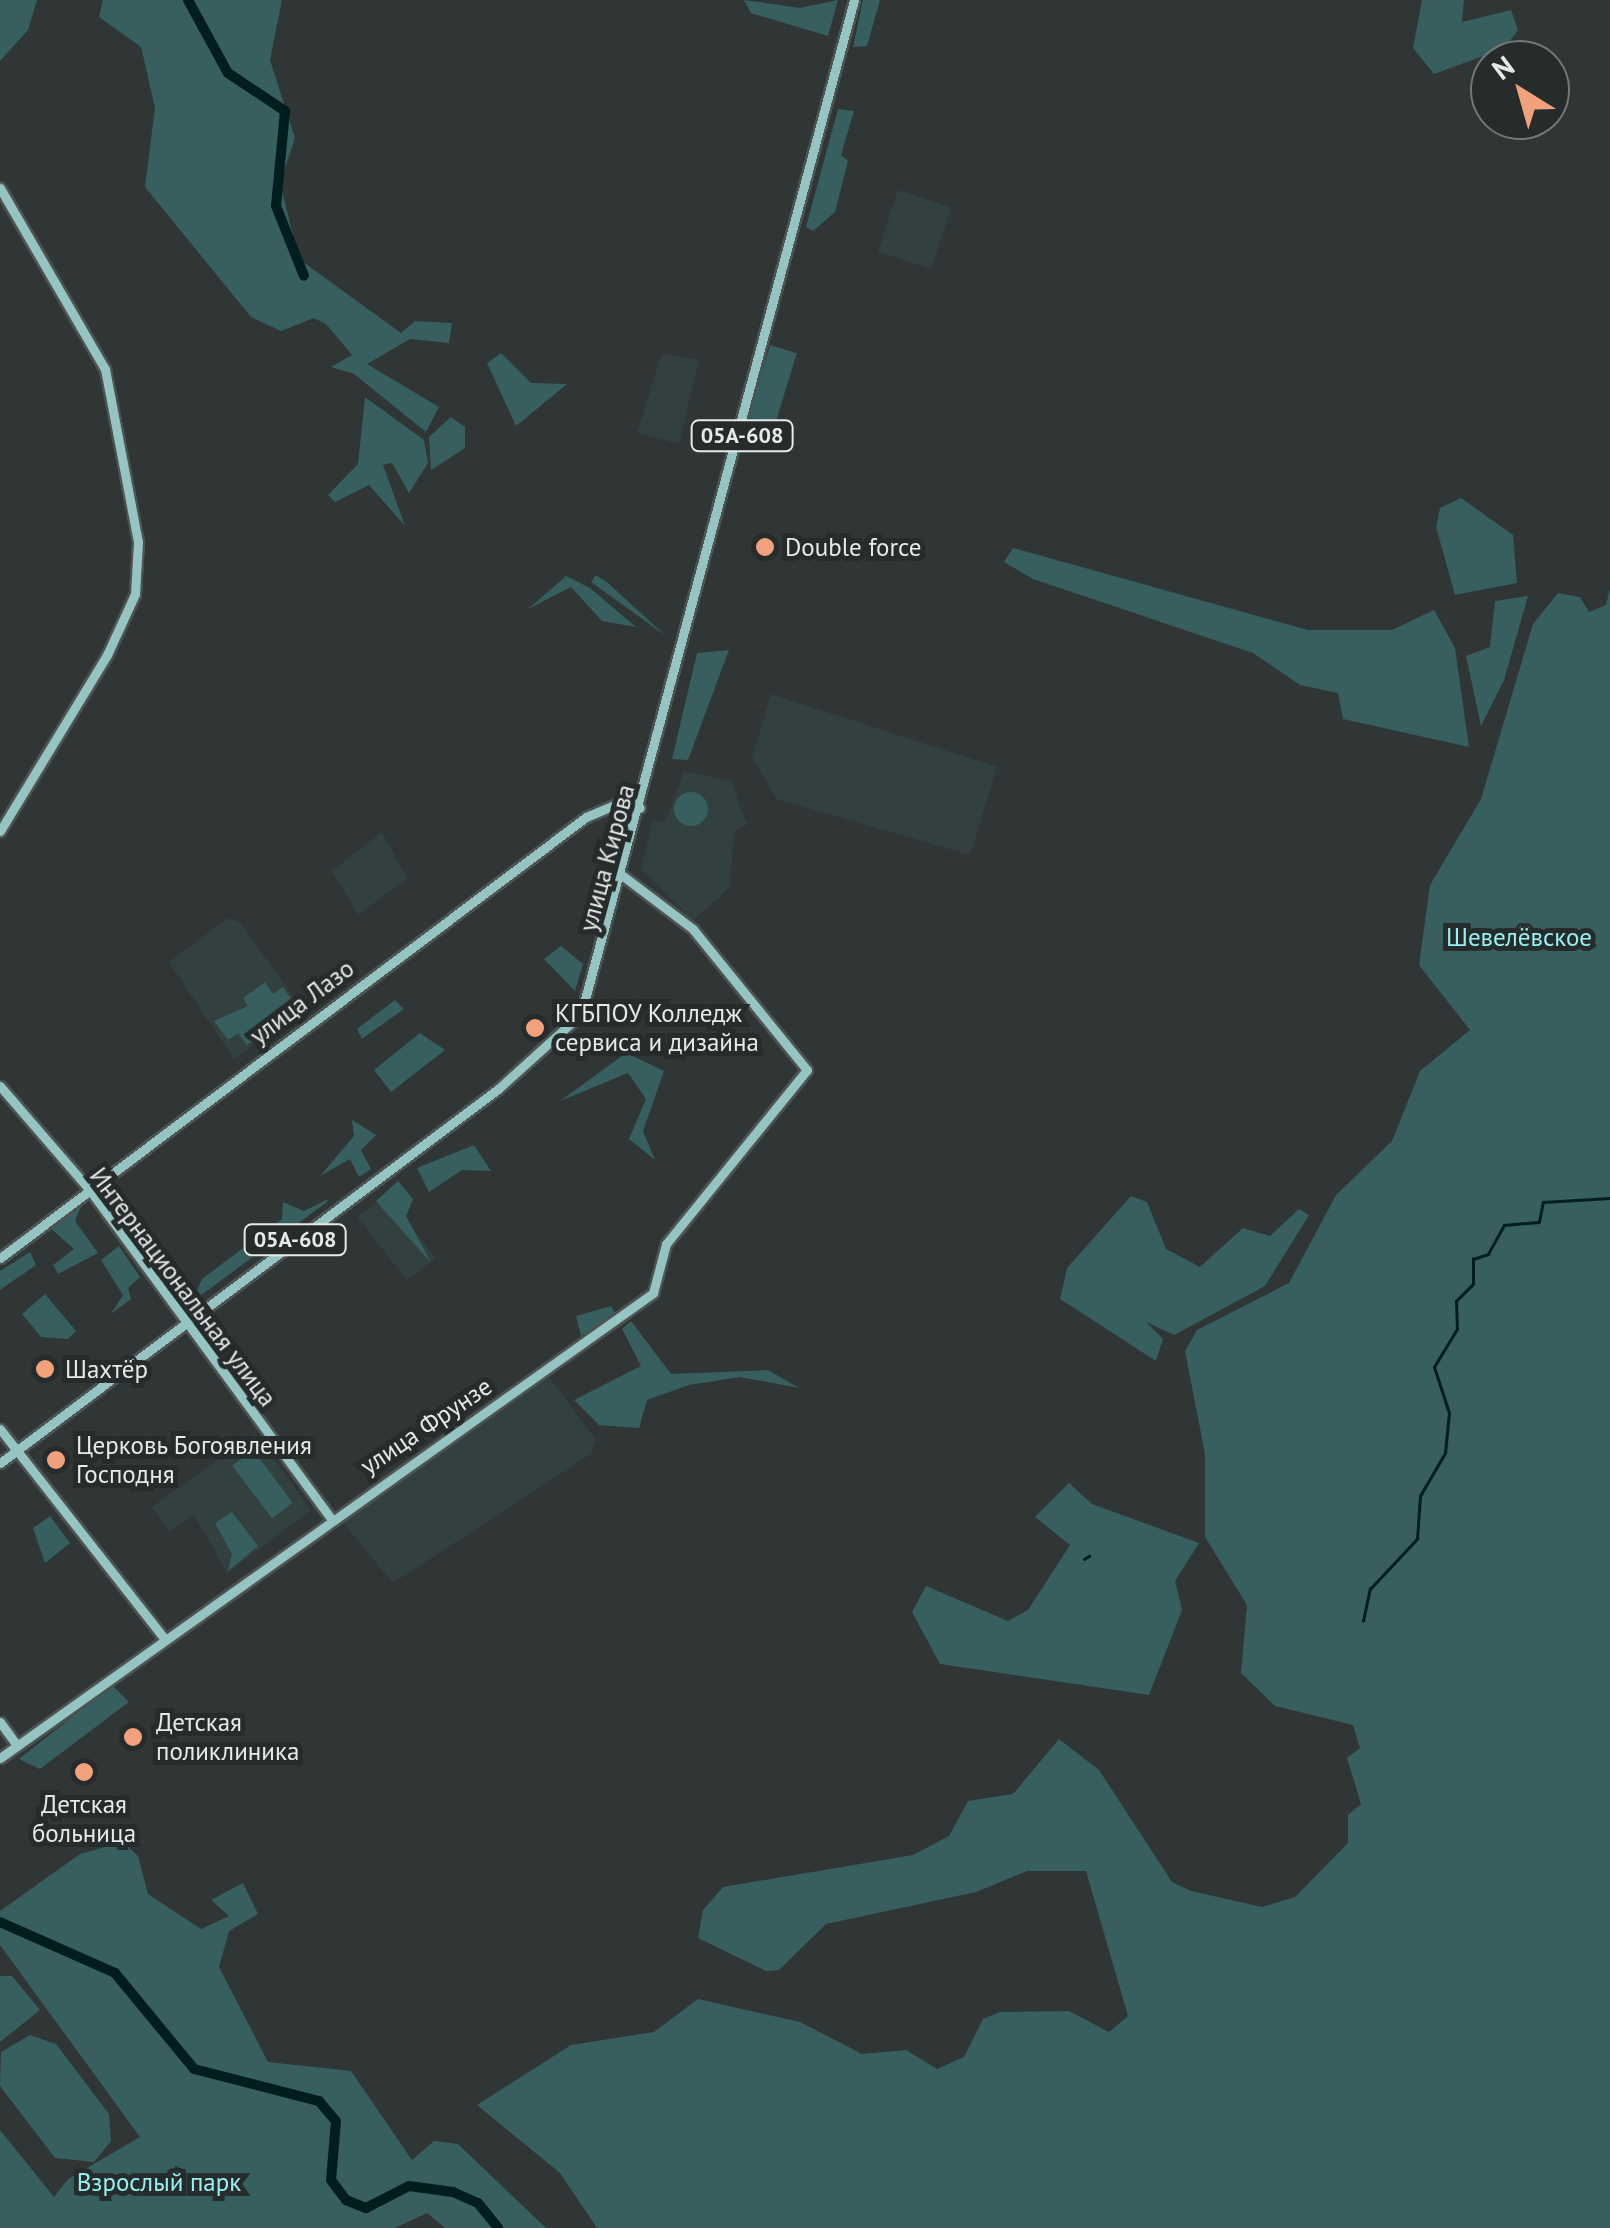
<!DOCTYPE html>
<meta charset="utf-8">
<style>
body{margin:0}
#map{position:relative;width:1610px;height:2228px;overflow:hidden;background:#303535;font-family:"PT Sans",sans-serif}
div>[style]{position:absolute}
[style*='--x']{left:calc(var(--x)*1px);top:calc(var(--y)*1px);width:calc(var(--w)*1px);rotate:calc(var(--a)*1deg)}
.built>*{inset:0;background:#334040;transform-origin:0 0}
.green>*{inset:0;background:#375f5f;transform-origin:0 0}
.round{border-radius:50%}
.stream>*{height:2.5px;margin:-1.25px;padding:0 1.25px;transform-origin:1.25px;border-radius:1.25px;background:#011d1e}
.river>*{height:10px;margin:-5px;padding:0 5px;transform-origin:5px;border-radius:5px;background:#011d1e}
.roads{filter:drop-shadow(2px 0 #4d5252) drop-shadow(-2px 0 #4d5252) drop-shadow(0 2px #4d5252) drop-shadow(0 -2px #4d5252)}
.major>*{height:9px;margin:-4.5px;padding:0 4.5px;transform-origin:4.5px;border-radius:4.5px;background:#96c4c3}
.dots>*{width:28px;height:28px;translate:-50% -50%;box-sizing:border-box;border:5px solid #262b2b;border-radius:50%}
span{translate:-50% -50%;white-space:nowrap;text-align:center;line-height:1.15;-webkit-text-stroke:10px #262b2b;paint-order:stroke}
.shield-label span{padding:2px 8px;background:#262b2b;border:2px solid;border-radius:8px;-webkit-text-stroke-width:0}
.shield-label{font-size:22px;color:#e7eaea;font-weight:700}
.poi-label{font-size:25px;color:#e7eaea}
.left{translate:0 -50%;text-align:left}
.street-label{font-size:25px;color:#e7eaea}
.park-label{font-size:25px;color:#97f1f1}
.north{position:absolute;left:1470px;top:40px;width:100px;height:100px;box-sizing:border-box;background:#262b2b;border:2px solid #737777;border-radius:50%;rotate:323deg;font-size:28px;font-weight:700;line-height:40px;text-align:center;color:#e7eaea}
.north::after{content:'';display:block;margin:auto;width:35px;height:45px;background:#f1a17c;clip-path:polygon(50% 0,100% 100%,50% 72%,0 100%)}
</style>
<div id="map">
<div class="built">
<div style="left:898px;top:190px;width:56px;height:65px;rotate:18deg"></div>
<div style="clip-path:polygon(662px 353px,699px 360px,679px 444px,637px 433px)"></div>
<div style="clip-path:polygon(771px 694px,997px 767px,970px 855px,777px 799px,752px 758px)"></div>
<div style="clip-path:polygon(684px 771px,731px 781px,747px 825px,734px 831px,730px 887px,693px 921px,641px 869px,653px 821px,665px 822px)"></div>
<div style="clip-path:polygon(382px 832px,407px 879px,358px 915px,332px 871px)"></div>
<div style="clip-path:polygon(228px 918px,240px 922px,302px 1009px,234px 1059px,169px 962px)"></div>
<div style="left:386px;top:1195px;width:80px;height:36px;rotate:52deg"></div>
<div style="clip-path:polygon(546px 1373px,596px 1440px,591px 1454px,393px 1583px,337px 1515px)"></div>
<div style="clip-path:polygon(255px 1433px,311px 1510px,227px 1573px,194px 1514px,170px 1531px,152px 1507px)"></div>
</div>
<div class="green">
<div style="clip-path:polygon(0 0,37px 0,28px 30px,0 61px)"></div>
<div style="clip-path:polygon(103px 0,282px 0,270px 60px,295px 138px,280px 183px,299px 259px,401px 333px,415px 321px,452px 323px,449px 343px,410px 339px,367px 364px,439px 407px,426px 432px,354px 374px,331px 367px,352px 355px,326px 324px,314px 318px,281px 331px,251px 317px,145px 187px,155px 108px,141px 47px,99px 17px)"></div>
<div style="clip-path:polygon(744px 0,800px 8px,838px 0,828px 36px,751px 13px)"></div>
<div style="clip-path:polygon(863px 0,880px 0,867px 46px,853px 47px)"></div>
<div style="clip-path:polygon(1422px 0,1464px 0,1462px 22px,1511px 10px,1518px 30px,1505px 48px,1434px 74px,1413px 48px)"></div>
<div style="clip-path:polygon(838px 109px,854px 111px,841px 155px,848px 161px,835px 212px,813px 231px,806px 227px)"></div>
<div style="left:770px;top:345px;width:28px;height:76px;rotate:17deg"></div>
<div style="clip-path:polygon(501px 353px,531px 383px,567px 384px,516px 426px,487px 363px)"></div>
<div style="clip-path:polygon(365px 397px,424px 440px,428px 463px,409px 493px,392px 463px,383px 465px,405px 526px,369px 485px,335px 502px,328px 495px,358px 464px)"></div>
<div style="clip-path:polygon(451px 417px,465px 427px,465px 448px,431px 470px,429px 437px)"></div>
<div style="clip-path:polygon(1461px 498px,1513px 535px,1517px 583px,1455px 595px,1436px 527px,1440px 508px)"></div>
<div style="clip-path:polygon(1013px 548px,1308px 630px,1392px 630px,1434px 610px,1455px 648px,1469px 747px,1343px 719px,1338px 693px,1300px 685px,1253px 653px,1033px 579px,1004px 562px)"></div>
<div style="clip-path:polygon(596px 575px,608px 583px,666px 636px,591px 582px)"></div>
<div style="clip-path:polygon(566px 576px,590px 588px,636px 627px,602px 621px,571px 587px,528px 609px)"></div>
<div style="clip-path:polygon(1610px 589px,1610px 2228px,597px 2228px,560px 2173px,477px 2105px,571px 2045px,654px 2032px,698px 1999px,800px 2022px,862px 2054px,906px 2050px,937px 2069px,964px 2057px,983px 2019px,1000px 2012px,1069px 2011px,1109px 2032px,1128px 2016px,1086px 1871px,1027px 1871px,976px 1892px,826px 1924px,779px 1970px,766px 1971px,698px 1938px,703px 1910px,723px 1887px,913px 1855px,949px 1836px,968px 1801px,1013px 1794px,1059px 1739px,1099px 1770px,1172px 1882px,1191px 1891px,1262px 1907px,1295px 1897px,1348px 1843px,1348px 1815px,1361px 1804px,1347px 1758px,1360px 1748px,1353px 1725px,1275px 1706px,1241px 1673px,1247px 1605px,1205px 1537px,1205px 1454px,1185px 1351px,1197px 1330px,1289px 1283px,1336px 1195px,1392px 1141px,1420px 1071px,1470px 1030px,1419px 965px,1430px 885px,1481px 799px,1533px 624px,1558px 593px,1580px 597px,1589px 612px,1606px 605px)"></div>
<div style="clip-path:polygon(1528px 596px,1504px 680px,1481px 726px,1466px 656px,1490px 647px,1495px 601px)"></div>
<div style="clip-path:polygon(729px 650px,688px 760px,672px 759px,697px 653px)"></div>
<div class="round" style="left:674px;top:792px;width:34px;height:34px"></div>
<div style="clip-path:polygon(561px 946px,583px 964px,575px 991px,544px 959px)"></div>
<div style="clip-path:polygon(265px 982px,273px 994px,283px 987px,298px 1009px,247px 1045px,238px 1033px,228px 1040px,214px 1021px,248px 1006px,243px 998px)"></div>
<div style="clip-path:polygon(395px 1000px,404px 1009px,362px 1039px,357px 1029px)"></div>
<div style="clip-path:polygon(420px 1033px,445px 1050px,391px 1092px,374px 1070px)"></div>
<div style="clip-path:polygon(626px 1053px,664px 1071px,643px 1131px,655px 1160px,629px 1139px,646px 1099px,628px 1073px,560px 1101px)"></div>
<div style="clip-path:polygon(352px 1120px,376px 1135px,361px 1150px,371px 1169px,359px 1177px,350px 1159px,320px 1176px,354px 1136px)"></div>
<div style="clip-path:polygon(474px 1145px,491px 1171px,462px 1170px,429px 1192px,417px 1168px)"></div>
<div style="clip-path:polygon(398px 1181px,413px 1199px,406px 1216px,432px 1264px,376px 1201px)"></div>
<div style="clip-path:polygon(1131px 1196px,1147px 1202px,1166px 1249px,1200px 1267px,1243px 1228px,1270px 1236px,1299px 1209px,1309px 1215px,1265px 1286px,1174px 1335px,1146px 1322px,1163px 1339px,1156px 1361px,1060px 1299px,1067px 1268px)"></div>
<div style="clip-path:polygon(328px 1199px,327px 1202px,192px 1302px,202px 1279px,282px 1219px,283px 1202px,304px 1211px)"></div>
<div style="clip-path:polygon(83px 1202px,75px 1221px,98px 1253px,58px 1274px,53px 1265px,74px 1249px,49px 1227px)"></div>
<div style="clip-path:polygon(119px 1246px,140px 1277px,128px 1288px,131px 1299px,111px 1314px,123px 1295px,101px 1260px)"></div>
<div style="clip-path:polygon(30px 1252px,36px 1265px,0 1290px,0 1271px)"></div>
<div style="clip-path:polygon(45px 1294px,76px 1331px,68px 1339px,41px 1337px,22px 1314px)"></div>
<div style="clip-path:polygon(611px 1306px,616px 1315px,581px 1336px,576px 1316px)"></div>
<div style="clip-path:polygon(631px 1321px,671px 1374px,768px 1370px,799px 1388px,740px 1377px,689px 1385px,647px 1400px,639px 1428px,599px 1425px,574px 1400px,641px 1366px,622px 1329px)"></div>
<div style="left:253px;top:1450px;width:66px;height:26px;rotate:53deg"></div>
<div style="clip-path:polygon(1069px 1483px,1092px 1504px,1199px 1543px,1175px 1581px,1182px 1610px,1149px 1695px,940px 1664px,912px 1612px,926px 1586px,1008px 1621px,1028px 1610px,1070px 1545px,1035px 1517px)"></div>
<div style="clip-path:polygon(232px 1512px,258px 1546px,228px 1571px,232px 1554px,215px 1523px)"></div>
<div style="clip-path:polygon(50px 1516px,70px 1543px,45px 1563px,33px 1528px)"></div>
<div style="clip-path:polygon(112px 1685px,129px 1702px,40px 1769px,19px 1759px)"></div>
<div style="clip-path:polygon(123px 1842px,138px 1856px,148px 1894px,201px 1929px,229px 1916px,211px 1900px,243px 1883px,258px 1914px,229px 1931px,219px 1967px,268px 2062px,351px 2071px,412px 2160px,434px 2141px,458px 2144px,546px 2228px,445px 2228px,427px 2213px,395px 2228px,0 2228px,0 2130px,54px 2197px,68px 2179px,140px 2137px,0 1945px,0 1911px,80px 1854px)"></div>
<div style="clip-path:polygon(0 1976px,12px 1976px,40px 2010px,0 2042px)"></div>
<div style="clip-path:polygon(30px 2035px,56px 2044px,109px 2114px,111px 2141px,94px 2162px,55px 2158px,0 2086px,1px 2052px)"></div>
</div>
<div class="stream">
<div style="--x:1084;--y:1559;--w:6;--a:-31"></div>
<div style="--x:1363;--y:1621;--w:33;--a:-78"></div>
<div style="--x:1370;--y:1589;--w:69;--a:-46.8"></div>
<div style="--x:1417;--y:1539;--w:43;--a:-86"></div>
<div style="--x:1420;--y:1496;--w:50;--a:-59.8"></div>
<div style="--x:1445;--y:1453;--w:40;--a:-84.3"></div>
<div style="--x:1449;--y:1413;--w:48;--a:-108.1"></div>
<div style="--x:1434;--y:1367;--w:44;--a:-58.8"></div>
<div style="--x:1457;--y:1329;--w:28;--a:-92"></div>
<div style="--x:1456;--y:1301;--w:24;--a:-45"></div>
<div style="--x:1473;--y:1284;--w:25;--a:-90"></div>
<div style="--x:1473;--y:1259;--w:16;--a:-18"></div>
<div style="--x:1488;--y:1254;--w:33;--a:-61"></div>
<div style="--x:1504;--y:1225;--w:35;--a:-5"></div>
<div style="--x:1539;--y:1222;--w:20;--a:-79"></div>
<div style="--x:1543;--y:1202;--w:67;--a:-3.4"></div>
</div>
<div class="river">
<div style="--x:188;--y:0;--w:83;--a:61.3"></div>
<div style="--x:228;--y:73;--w:69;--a:33.7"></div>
<div style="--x:285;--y:111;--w:95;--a:95.4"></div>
<div style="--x:276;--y:206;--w:75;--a:68.2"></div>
<div style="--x:0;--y:1922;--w:126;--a:23.9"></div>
<div style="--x:115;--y:1973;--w:124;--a:50.5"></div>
<div style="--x:194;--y:2069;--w:129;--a:14.4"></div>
<div style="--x:319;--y:2101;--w:26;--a:50"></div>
<div style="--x:336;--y:2121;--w:59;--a:94.8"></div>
<div style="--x:331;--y:2180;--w:25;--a:53"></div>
<div style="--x:346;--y:2200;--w:22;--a:22"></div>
<div style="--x:366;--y:2208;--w:48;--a:-27.1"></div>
<div style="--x:409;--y:2186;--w:44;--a:7.8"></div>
<div style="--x:453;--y:2192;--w:27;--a:24"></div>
<div style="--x:478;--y:2203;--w:32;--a:51"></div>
</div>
<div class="roads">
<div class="major">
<div style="--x:0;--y:188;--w:209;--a:59.9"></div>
<div style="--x:105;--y:369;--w:176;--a:79.2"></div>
<div style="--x:138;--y:542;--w:52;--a:93.3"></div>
<div style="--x:135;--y:594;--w:67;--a:114.7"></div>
<div style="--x:107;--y:655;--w:206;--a:121.3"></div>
<div style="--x:0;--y:1086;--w:136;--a:49.2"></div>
<div style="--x:89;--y:1189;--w:406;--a:53.7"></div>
<div style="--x:0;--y:1258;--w:733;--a:-36.96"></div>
<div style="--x:586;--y:817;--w:33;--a:-23"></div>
<div style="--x:616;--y:804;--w:24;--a:9"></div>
<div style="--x:0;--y:1429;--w:264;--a:51.9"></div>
<div style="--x:0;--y:1463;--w:623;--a:-36.91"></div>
<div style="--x:498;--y:1089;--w:112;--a:-42.1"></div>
<div style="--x:581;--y:1014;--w:1050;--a:-74.93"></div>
<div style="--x:0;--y:1722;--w:29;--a:54"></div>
<div style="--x:0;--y:1758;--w:802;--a:-35.45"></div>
<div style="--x:653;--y:1293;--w:51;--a:-75.1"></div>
<div style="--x:666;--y:1244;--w:224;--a:-51"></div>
<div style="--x:807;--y:1070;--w:181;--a:-129"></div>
<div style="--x:693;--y:929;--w:88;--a:-142.9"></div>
</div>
</div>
<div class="dots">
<div style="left:765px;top:547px;background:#f1a17c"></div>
<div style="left:535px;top:1028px;background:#f1a17c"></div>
<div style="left:45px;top:1369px;background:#f1a17c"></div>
<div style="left:56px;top:1460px;background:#f1a17c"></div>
<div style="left:133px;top:1737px;background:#f1a17c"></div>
<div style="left:84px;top:1772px;background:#f1a17c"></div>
</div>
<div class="shield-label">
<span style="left:742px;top:436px">05А-608</span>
<span style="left:295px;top:1240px">05А-608</span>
</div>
<div class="poi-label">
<span class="left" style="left:785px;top:547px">Double force</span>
<span class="left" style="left:555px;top:1028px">КГБПОУ Колледж<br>сервиса и дизайна</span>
<span class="left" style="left:65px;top:1369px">Шахтёр</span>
<span class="left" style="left:76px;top:1460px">Церковь Богоявления<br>Господня</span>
<span class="left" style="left:156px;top:1737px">Детская<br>поликлиника</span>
<span style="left:84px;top:1819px">Детская<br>больница</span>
</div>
<div class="street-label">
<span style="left:607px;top:858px;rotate:-75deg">улица Кирова</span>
<span style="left:302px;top:1002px;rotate:-37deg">улица Лазо</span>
<span style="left:183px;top:1287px;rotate:53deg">Интернациональная улица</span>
<span style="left:426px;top:1426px;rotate:-34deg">улица Фрунзе</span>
</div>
<div class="park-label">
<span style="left:1519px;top:937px">Шевелёвское</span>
<span style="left:159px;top:2182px">Взрослый парк</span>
</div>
<div class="north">N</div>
</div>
